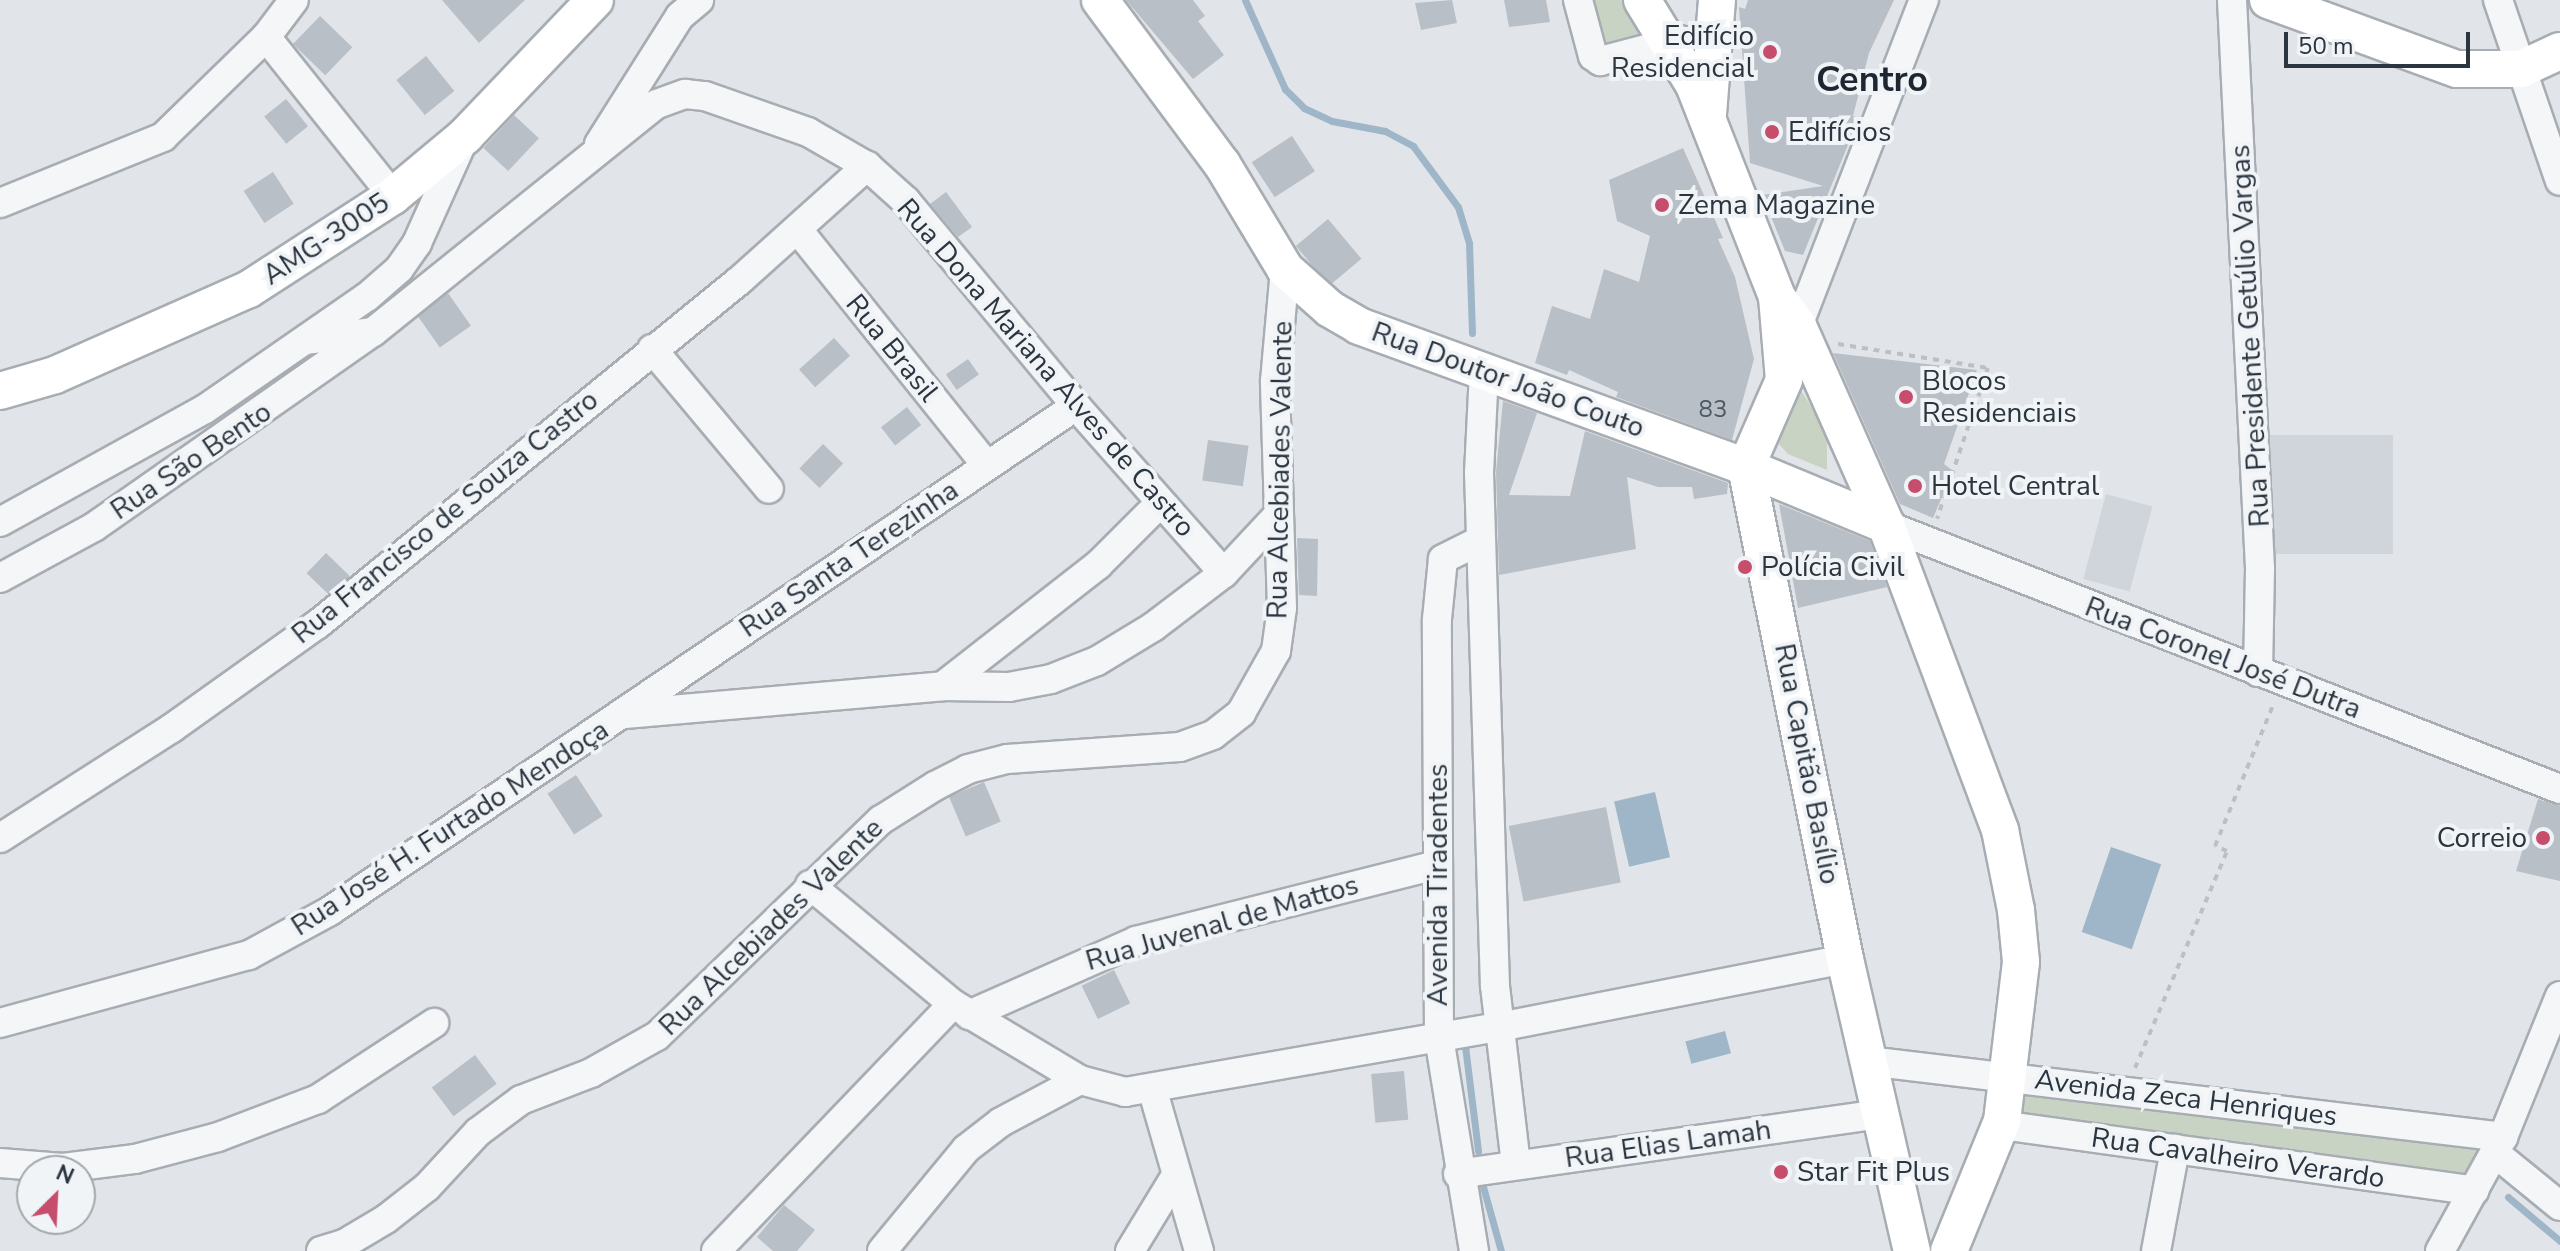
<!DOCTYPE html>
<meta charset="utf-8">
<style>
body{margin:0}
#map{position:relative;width:2560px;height:1251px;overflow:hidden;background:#e1e5e9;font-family:"Nunito Sans",sans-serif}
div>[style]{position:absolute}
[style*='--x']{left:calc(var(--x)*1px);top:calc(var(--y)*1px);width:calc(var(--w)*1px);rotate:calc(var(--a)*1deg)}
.built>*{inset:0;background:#d0d5db;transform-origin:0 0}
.green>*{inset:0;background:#c9d3c3}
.water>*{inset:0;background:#9eb6c7;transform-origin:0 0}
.stream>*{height:7px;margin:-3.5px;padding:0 3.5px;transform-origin:3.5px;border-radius:3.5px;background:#9eb6c7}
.building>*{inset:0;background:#b9bfc6;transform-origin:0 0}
.path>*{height:4px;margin-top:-2px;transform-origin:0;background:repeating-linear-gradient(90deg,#bcc0c4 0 6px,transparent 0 12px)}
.roads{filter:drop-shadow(2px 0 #a7adb3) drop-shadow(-2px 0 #a7adb3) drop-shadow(0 2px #a7adb3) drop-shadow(0 -2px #a7adb3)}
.minor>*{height:28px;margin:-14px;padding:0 14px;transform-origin:14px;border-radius:14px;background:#f4f6f8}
.major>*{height:36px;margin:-18px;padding:0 18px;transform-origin:18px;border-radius:18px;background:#fff}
.dots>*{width:22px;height:22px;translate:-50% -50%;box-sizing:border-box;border:4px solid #f1f4f7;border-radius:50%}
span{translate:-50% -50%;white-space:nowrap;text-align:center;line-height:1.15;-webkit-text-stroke:8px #f1f4f7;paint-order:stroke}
.number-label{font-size:24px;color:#4e5862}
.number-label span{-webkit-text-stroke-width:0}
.poi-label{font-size:28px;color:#2b3540}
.right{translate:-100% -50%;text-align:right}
.left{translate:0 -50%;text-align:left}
.street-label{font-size:28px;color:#2b3540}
.district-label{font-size:36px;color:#1d2631;font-weight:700}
.north{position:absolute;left:16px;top:1155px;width:80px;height:80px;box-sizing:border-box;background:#f1f4f7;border:2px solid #a2a8ae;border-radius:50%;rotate:24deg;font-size:22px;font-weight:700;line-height:32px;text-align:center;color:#2b3540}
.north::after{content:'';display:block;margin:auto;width:28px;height:36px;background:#c74d6c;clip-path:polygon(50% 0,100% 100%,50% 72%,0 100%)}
.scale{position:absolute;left:2284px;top:32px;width:186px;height:36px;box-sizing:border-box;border:4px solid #2b3540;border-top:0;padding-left:10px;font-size:24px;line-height:28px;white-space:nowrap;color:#2b3540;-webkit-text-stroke:6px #f1f4f7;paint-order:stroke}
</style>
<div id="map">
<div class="built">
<div style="left:2393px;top:435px;width:119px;height:123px;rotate:90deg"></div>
<div style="left:2106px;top:494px;width:48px;height:88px;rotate:15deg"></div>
</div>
<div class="green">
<div style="clip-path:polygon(1586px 0,1637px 0,1660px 38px,1602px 57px)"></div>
<div style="clip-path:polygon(1796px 383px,1827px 431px,1827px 470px,1788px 454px,1777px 442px,1775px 428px)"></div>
<div style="clip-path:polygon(2009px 1076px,2503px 1137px,2476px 1188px,2002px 1121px)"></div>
</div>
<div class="water">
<div style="left:1655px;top:792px;width:67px;height:42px;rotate:77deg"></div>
<div style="left:2111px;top:847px;width:53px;height:90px;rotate:19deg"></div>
<div style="left:1725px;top:1031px;width:23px;height:41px;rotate:75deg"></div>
</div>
<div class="stream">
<div style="--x:1245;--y:0;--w:98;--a:65.8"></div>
<div style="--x:1285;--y:89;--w:27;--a:45"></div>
<div style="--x:1304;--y:108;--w:31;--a:25"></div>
<div style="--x:1332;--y:121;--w:54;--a:10.7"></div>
<div style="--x:1385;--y:131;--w:32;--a:28"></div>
<div style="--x:1413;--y:146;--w:76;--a:53.6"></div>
<div style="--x:1458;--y:207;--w:38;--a:73"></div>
<div style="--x:1469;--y:243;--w:90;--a:88.1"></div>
<div style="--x:1464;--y:1038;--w:114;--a:82.9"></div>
<div style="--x:1482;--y:1183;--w:71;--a:74.4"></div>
<div style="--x:2508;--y:1197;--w:68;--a:40.2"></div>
</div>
<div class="building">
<div style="clip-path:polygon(442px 0,525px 0,479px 43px)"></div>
<div style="clip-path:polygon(1126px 0,1193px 0,1205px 16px,1198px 21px,1224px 55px,1193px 79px)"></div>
<div style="clip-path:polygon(1452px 0,1457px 23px,1421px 30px,1415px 3px)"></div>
<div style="clip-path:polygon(1504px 0,1546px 0,1550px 22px,1509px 27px)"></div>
<div style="clip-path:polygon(1748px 0,1894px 0,1869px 53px,1853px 116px,1859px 118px,1803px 255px,1785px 251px,1762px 195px,1823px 186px,1750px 163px,1739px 7px,1745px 9px)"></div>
<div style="left:320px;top:16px;width:45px;height:39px;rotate:44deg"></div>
<div style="left:426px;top:56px;width:45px;height:38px;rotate:51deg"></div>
<div style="left:286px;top:99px;width:35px;height:28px;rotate:51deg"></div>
<div style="left:514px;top:115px;width:34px;height:45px;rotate:43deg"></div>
<div style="left:1292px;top:136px;width:42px;height:48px;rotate:57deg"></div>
<div style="clip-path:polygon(1683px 148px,1723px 238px,1718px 239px,1735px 277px,1754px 359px,1732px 440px,1616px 397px,1618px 392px,1569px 370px,1567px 375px,1535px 363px,1552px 306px,1590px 319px,1604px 269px,1639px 282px,1650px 236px,1617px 221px,1609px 180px)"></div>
<div style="left:273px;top:172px;width:38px;height:35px;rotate:57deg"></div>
<div style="clip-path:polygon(946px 192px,972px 227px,958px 237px,930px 204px)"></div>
<div style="left:1328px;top:219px;width:52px;height:42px;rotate:50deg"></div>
<div style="left:448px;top:293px;width:40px;height:38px;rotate:55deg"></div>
<div style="left:834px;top:338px;width:24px;height:47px;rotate:48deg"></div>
<div style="clip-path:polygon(1833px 353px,1977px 370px,1944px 464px,1953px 471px,1933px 518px,1900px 504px)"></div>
<div style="left:968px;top:359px;width:19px;height:27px;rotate:55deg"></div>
<div style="clip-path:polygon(1503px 401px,1537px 413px,1509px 495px,1570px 496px,1585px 431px,1728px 483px,1727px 494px,1694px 499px,1692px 487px,1658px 487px,1627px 477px,1636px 549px,1499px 575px,1496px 472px)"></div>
<div style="left:907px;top:407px;width:23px;height:33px;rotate:52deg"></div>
<div style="left:1208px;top:440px;width:41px;height:41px;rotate:8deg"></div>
<div style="left:823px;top:444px;width:28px;height:34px;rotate:44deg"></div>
<div style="clip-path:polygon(1779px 504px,1870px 541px,1887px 587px,1798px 608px)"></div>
<div style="clip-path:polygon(1297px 538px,1318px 539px,1317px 596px,1299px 595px)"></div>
<div style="left:326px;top:553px;width:33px;height:28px;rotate:44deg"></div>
<div style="left:576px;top:775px;width:49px;height:34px;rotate:57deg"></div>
<div style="left:984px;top:782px;width:43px;height:38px;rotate:67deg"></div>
<div style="clip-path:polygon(2538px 799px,2560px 806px,2560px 881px,2516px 871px)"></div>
<div style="left:1606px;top:807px;width:77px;height:99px;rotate:79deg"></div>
<div style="left:1114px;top:970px;width:37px;height:36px;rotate:64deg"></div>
<div style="left:475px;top:1055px;width:36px;height:54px;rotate:53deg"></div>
<div style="left:1404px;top:1071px;width:49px;height:33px;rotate:85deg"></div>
<div style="clip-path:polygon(784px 1205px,815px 1230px,797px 1251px,773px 1251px,757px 1237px)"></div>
</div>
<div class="path">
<div style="--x:1838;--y:344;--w:152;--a:9.1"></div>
<div style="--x:1988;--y:368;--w:159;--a:108.7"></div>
<div style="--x:2135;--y:1068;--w:236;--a:-67"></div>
<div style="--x:2227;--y:851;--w:13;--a:-157"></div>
<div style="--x:2215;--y:846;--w:155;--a:-67.6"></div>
</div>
<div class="roads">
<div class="minor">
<div style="--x:1578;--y:0;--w:58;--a:75"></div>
<div style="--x:1593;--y:56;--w:9;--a:36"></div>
<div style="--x:1600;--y:61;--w:83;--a:-14.7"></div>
<div style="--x:2232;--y:0;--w:570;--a:87.18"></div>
<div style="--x:2260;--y:569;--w:103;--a:91.1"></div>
<div style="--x:2498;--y:0;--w:191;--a:71.1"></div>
<div style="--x:266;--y:37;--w:203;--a:51.4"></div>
<div style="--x:599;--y:144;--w:151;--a:-57.7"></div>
<div style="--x:680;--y:16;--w:25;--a:-40"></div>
<div style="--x:0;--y:203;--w:176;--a:-22"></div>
<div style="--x:163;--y:137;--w:144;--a:-44.2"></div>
<div style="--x:266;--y:37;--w:46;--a:-52.9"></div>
<div style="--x:798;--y:230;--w:301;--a:51.3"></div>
<div style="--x:1798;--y:326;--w:350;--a:-68.9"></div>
<div style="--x:306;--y:340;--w:67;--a:-6.8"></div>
<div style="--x:373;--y:332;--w:364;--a:-38.8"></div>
<div style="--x:657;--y:104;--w:30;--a:-20"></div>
<div style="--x:685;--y:94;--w:20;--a:6"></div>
<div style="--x:705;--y:96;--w:109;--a:19.3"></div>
<div style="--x:808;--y:132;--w:68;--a:30"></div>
<div style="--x:867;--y:166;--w:52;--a:41.9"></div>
<div style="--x:906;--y:201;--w:266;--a:50.3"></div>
<div style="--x:1076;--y:406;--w:223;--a:48.5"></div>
<div style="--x:652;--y:349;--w:182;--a:50.1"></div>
<div style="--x:1484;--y:371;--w:101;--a:92.8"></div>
<div style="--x:1479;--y:472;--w:514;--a:88.22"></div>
<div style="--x:1495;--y:986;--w:180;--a:83.3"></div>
<div style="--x:0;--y:522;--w:234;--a:-28.9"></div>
<div style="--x:205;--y:409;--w:197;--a:-34.7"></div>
<div style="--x:367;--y:297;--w:43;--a:-41.2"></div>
<div style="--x:399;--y:269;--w:32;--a:-55"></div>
<div style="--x:417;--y:243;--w:117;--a:-65.8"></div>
<div style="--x:1886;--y:525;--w:724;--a:21.39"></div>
<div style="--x:0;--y:578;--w:107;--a:-28.5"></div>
<div style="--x:94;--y:527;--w:340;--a:-35"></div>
<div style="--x:943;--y:686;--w:197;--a:-38"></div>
<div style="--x:1098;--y:565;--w:86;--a:-45"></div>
<div style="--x:625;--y:714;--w:319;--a:-5"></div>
<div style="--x:943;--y:686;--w:66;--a:0.9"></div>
<div style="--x:1009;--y:687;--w:43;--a:-10.8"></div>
<div style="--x:1051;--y:679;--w:49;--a:-21.4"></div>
<div style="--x:1097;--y:661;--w:66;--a:-31.3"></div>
<div style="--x:1153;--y:627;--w:89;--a:-37.3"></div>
<div style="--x:1224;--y:573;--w:79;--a:-47"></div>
<div style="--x:0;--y:838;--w:204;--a:-32.6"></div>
<div style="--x:172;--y:728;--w:179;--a:-35.5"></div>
<div style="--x:318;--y:624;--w:544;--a:-39.19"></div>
<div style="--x:740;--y:280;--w:171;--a:-41.9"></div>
<div style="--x:810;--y:885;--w:186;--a:39.8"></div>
<div style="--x:953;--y:1004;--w:148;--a:30.9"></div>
<div style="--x:1080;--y:1080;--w:47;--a:14.9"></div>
<div style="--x:1125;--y:1092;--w:380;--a:-9.9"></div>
<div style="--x:1499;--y:1027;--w:353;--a:-11.1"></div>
<div style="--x:969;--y:1015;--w:183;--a:-23.9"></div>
<div style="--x:1136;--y:941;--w:310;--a:-14.2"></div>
<div style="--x:0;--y:1023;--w:258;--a:-15.3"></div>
<div style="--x:249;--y:955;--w:92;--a:-28.5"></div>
<div style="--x:330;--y:911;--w:901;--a:-34.1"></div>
<div style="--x:1868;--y:1061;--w:640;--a:6.82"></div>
<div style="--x:1152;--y:1088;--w:170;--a:73.9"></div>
<div style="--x:2001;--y:1125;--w:478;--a:7.9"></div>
<div style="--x:2495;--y:1153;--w:84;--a:39.2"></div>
<div style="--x:0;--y:1163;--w:63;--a:4.5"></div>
<div style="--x:63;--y:1168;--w:73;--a:-7.1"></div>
<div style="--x:135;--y:1159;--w:86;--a:-14.8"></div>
<div style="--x:218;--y:1137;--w:107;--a:-20.8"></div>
<div style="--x:318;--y:1099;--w:139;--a:-33.2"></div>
<div style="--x:1458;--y:1174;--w:424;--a:-8.1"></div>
<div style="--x:321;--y:1251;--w:24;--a:-17"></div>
<div style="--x:344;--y:1244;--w:49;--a:-30.8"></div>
<div style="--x:386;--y:1219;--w:52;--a:-38"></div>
<div style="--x:427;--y:1187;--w:75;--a:-47.2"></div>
<div style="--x:478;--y:1132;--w:54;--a:-36.7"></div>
<div style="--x:521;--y:1100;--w:75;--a:-21.1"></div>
<div style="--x:591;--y:1073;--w:76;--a:-29.3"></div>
<div style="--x:657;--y:1036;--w:311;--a:-44"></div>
<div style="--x:881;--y:820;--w:64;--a:-32.2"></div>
<div style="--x:935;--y:786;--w:37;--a:-27"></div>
<div style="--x:968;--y:769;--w:40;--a:-14.4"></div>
<div style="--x:1007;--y:759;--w:173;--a:-4"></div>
<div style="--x:1180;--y:747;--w:35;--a:-20"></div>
<div style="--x:1213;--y:735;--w:36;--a:-38"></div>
<div style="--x:1241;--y:713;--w:71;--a:-60.6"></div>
<div style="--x:1276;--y:651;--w:43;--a:-82.1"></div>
<div style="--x:1282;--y:608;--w:227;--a:-91.8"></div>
<div style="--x:1275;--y:381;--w:112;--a:-84.9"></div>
<div style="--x:716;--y:1251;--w:342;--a:-46.2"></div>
<div style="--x:882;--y:1251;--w:132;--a:-50.5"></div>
<div style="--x:966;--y:1149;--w:44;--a:-37.6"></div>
<div style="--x:1001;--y:1122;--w:89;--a:-28"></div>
<div style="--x:1130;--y:1251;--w:87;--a:-58.7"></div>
<div style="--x:1474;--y:1251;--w:217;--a:-99.3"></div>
<div style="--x:1439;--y:1037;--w:418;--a:-90.3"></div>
<div style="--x:1437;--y:619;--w:60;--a:-84.3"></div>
<div style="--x:1443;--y:559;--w:42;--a:-26.6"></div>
<div style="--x:2156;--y:1251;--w:104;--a:-79.4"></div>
<div style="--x:2440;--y:1251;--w:130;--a:-61.1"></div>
<div style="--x:2503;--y:1137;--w:152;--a:-68"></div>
</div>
<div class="major">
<div style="--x:1100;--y:0;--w:204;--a:53.4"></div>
<div style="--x:1222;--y:164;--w:122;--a:59"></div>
<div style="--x:1285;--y:269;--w:60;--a:41.6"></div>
<div style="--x:1330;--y:309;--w:34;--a:30"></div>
<div style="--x:1359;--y:326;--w:412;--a:20"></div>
<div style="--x:1746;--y:467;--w:152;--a:22.5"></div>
<div style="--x:1642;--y:0;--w:100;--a:58.5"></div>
<div style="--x:1694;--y:85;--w:228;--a:68.6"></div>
<div style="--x:1777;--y:297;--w:83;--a:85.2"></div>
<div style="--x:1784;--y:380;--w:95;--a:113.6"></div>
<div style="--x:2268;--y:0;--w:201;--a:20.1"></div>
<div style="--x:2457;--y:69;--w:64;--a:0"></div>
<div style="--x:2521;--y:69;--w:43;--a:-24.8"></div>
<div style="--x:1708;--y:114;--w:114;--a:-85.5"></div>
<div style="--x:1777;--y:297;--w:36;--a:54"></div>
<div style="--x:1798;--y:326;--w:218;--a:66.1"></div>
<div style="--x:1886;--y:525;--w:326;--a:69.5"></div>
<div style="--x:2000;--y:830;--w:82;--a:78.7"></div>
<div style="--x:2016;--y:910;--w:52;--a:84.5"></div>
<div style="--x:2021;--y:962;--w:160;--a:96.8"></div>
<div style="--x:2002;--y:1121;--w:140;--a:112.2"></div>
<div style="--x:0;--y:391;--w:57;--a:-16.2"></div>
<div style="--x:55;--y:375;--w:212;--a:-23.9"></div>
<div style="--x:249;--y:289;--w:171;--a:-32.9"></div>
<div style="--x:393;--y:196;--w:94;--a:-39.8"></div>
<div style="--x:465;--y:136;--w:188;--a:-46.3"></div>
<div style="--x:1746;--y:467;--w:502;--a:78.62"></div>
<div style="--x:1845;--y:959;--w:300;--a:77.1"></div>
</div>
</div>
<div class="dots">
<div style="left:1770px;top:52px;background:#c74d6c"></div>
<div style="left:1772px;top:132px;background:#c74d6c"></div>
<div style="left:1662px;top:205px;background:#c74d6c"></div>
<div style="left:1906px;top:397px;background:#c74d6c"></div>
<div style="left:1915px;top:486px;background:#c74d6c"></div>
<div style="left:1745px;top:567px;background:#c74d6c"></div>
<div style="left:2543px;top:838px;background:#c74d6c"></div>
<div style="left:1781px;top:1172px;background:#c74d6c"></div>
</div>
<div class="number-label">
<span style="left:1713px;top:410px">83</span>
</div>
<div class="poi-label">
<span class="right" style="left:1754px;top:52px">Edifício<br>Residencial</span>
<span class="left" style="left:1788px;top:132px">Edifícios</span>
<span class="left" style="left:1678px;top:205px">Zema Magazine</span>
<span class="left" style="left:1922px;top:397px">Blocos<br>Residenciais</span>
<span class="left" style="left:1931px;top:486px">Hotel Central</span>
<span class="left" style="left:1761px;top:567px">Polícia Civil</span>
<span class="right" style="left:2527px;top:838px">Correio</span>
<span class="left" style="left:1797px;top:1172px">Star Fit Plus</span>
</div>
<div class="street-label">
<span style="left:326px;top:239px;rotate:-33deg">AMG-3005</span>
<span style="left:2250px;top:336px;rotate:-93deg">Rua Presidente Getúlio Vargas</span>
<span style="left:892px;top:348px;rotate:51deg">Rua Brasil</span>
<span style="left:1046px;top:368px;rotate:49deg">Rua Dona Mariana Alves de Castro</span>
<span style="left:1508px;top:380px;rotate:20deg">Rua Doutor João Couto</span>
<span style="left:191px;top:461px;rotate:-34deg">Rua São Bento</span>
<span style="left:1280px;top:470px;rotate:-89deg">Rua Alcebiades Valente</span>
<span style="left:445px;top:517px;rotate:-39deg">Rua Francisco de Souza Castro</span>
<span style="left:849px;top:559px;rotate:-34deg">Rua Santa Terezinha</span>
<span style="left:2223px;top:658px;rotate:21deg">Rua Coronel José Dutra</span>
<span style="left:1807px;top:764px;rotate:79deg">Rua Capitão Basílio</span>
<span style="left:450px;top:828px;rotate:-33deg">Rua José H. Furtado Mendoça</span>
<span style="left:1438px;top:885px;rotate:-90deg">Avenida Tiradentes</span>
<span style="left:1222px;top:923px;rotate:-16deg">Rua Juvenal de Mattos</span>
<span style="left:771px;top:927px;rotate:-44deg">Rua Alcebiades Valente</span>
<span style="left:2186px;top:1098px;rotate:7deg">Avenida Zeca Henriques</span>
<span style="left:1668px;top:1144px;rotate:-8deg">Rua Elias Lamah</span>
<span style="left:2238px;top:1158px;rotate:8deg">Rua Cavalheiro Verardo</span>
</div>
<div class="district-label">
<span style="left:1872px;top:80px">Centro</span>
</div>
<div class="north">N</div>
<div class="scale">50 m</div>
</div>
